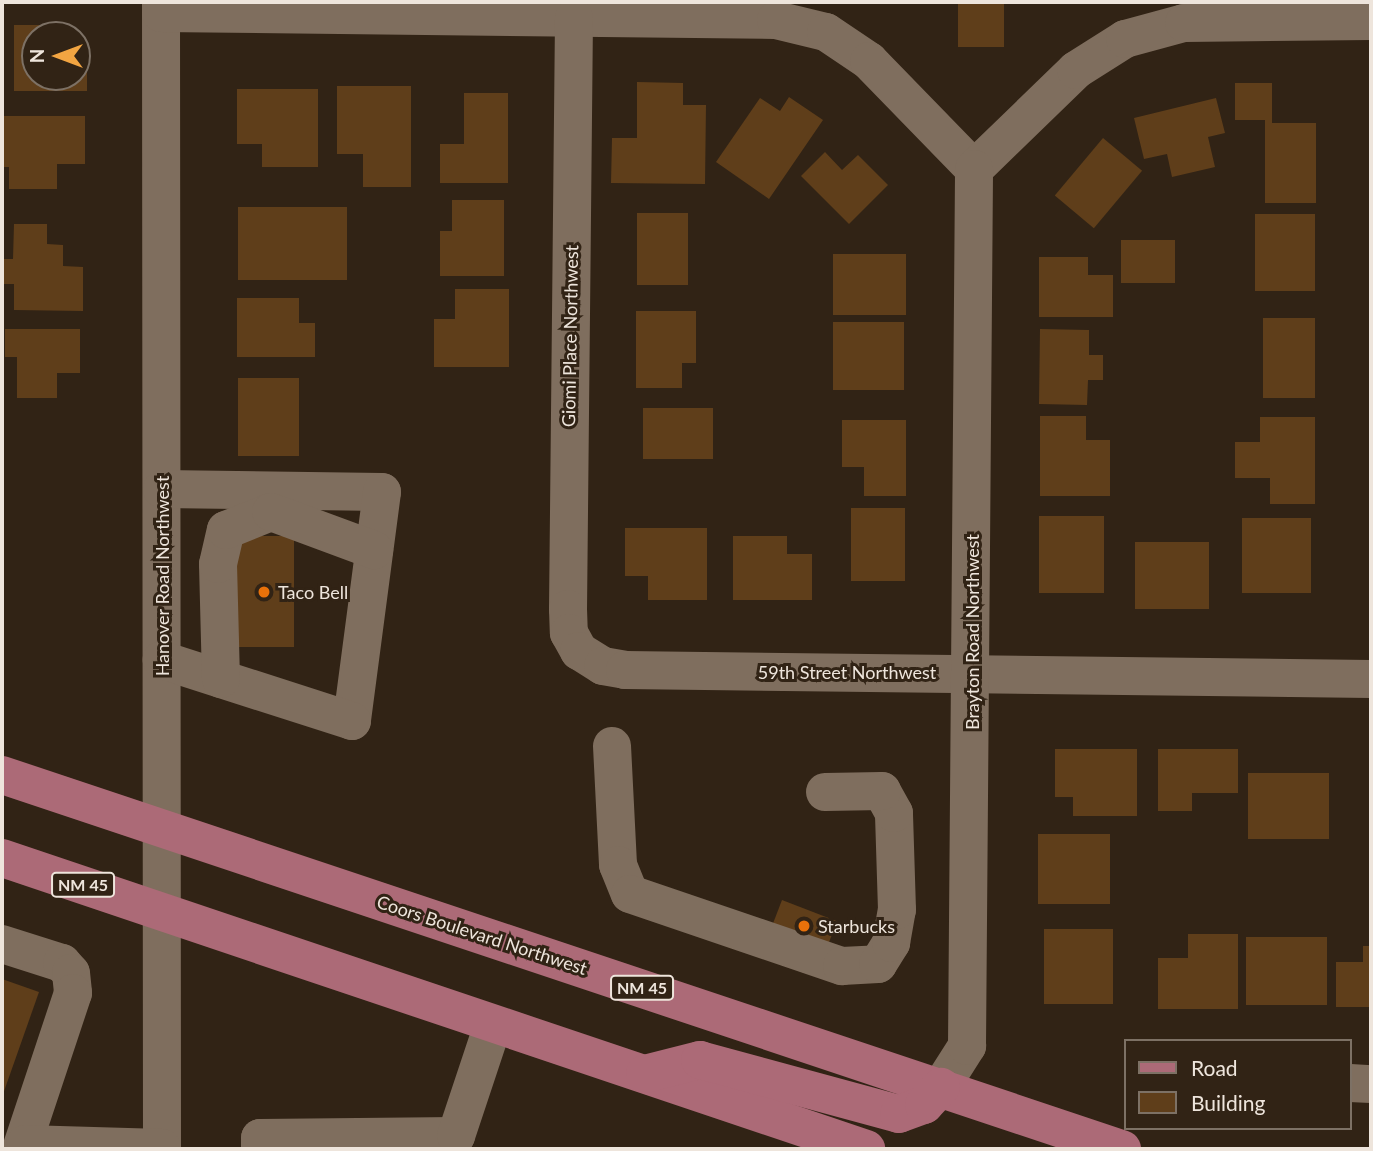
<!DOCTYPE html>
<style>
body{margin:0}
#map{position:relative;width:1373px;height:1151px;overflow:hidden;background:#312315;font-family:Lato,sans-serif}
div>[style]{position:absolute}
[style*='--x']{left:calc(var(--x)*1px);top:calc(var(--y)*1px);width:calc(var(--w)*1px);rotate:calc(var(--a)*1deg)}
.building>*{inset:0;background:#5f3e1a;transform-origin:0 0}
.minor>*{height:38px;margin:-19px;padding:0 19px;transform-origin:19px;border-radius:19px;background:#7f6e5e}
.major>*{height:38px;margin:-19px;padding:0 19px;transform-origin:19px;border-radius:19px;background:#ac6a77}
.dots>*{width:19px;height:19px;translate:-50% -50%;box-sizing:border-box;border:4px solid #312315;border-radius:50%}
span{translate:-50% -50%;white-space:nowrap;text-align:center;line-height:1.15;-webkit-text-stroke:6px #312315;paint-order:stroke}
.shield-label span{padding:2px 5px;background:#312315;border:2px solid;border-radius:5px;-webkit-text-stroke-width:0}
.shield-label{font-size:16px;color:#eee5dc;font-weight:700}
.street-label{font-size:18px;color:#eee5dc}
.poi-label{font-size:18px;color:#eee5dc}
.left{translate:0 -50%;text-align:left}
.frame{position:absolute;inset:0;border:4px solid #eee5dc;pointer-events:none}
.legend{position:absolute;left:1124px;top:1039px;width:228px;height:91px;box-sizing:border-box;background:#312315;border:2px solid #7d7165;margin:0;padding:9px 12px;list-style:none;font-size:21px;color:#eee5dc}
.legend li{display:flex;align-items:center;gap:14px;height:35px}
.legend b{width:35px;border:2px solid #7d7165}
.north{position:absolute;left:21px;top:21px;width:70px;height:70px;box-sizing:border-box;background:#312315;border:2px solid #7d7165;border-radius:50%;rotate:270deg;font-size:19px;font-weight:700;line-height:28px;text-align:center;color:#eee5dc}
.north::after{content:'';display:block;margin:auto;width:24px;height:32px;background:#f2a542;clip-path:polygon(50% 0,100% 100%,50% 72%,0 100%)}
</style>
<div id="map">
<div class="building">
<div style="left:958px;top:2px;width:46px;height:45px"></div>
<div style="clip-path:polygon(14px 25px,66px 25px,66px 35px,35px 35px,35px 77px,77px 77px,77px 44px,87px 44px,87px 91px,14px 91px)"></div>
<div style="clip-path:polygon(637px 82px,683px 83px,683px 105px,706px 105px,705px 184px,611px 183px,612px 138px,637px 138px)"></div>
<div style="clip-path:polygon(1235px 83px,1272px 83px,1272px 123px,1316px 123px,1316px 203px,1265px 203px,1265px 120px,1235px 120px)"></div>
<div style="clip-path:polygon(337px 86px,411px 86px,411px 187px,363px 187px,363px 154px,337px 154px)"></div>
<div style="clip-path:polygon(237px 89px,318px 89px,318px 167px,262px 167px,262px 144px,237px 144px)"></div>
<div style="clip-path:polygon(464px 93px,508px 93px,508px 183px,440px 183px,440px 144px,464px 144px)"></div>
<div style="clip-path:polygon(789px 97px,823px 120px,769px 199px,716px 162px,760px 98px,780px 111px)"></div>
<div style="clip-path:polygon(1216px 98px,1225px 133px,1208px 137px,1215px 167px,1172px 177px,1167px 154px,1144px 159px,1134px 118px)"></div>
<div style="clip-path:polygon(2px 116px,85px 116px,85px 164px,57px 164px,57px 189px,9px 189px,9px 167px,2px 167px)"></div>
<div style="left:1103px;top:138px;width:51px;height:75px;rotate:40deg"></div>
<div style="clip-path:polygon(825px 152px,842px 170px,858px 155px,888px 185px,849px 224px,801px 176px)"></div>
<div style="clip-path:polygon(452px 200px,504px 200px,504px 276px,440px 276px,440px 231px,452px 231px)"></div>
<div style="left:238px;top:207px;width:109px;height:73px"></div>
<div style="left:637px;top:213px;width:51px;height:72px"></div>
<div style="left:1255px;top:214px;width:60px;height:77px"></div>
<div style="clip-path:polygon(14px 224px,47px 224px,47px 244px,63px 245px,63px 266px,83px 267px,83px 311px,14px 310px,14px 284px,2px 284px,2px 259px,13px 259px)"></div>
<div style="left:1121px;top:240px;width:54px;height:43px"></div>
<div style="left:833px;top:254px;width:73px;height:61px"></div>
<div style="clip-path:polygon(1039px 257px,1088px 257px,1088px 275px,1113px 275px,1113px 317px,1039px 317px)"></div>
<div style="clip-path:polygon(455px 289px,509px 289px,509px 367px,434px 367px,434px 319px,455px 319px)"></div>
<div style="clip-path:polygon(237px 298px,299px 298px,299px 323px,315px 323px,315px 357px,237px 357px)"></div>
<div style="clip-path:polygon(636px 311px,696px 311px,696px 363px,682px 363px,682px 388px,636px 388px)"></div>
<div style="left:1263px;top:318px;width:52px;height:80px"></div>
<div style="left:833px;top:322px;width:71px;height:68px"></div>
<div style="clip-path:polygon(5px 329px,80px 329px,80px 373px,57px 373px,57px 398px,17px 398px,17px 357px,5px 357px)"></div>
<div style="clip-path:polygon(1040px 329px,1089px 330px,1089px 355px,1103px 355px,1103px 380px,1088px 380px,1087px 405px,1039px 404px)"></div>
<div style="left:238px;top:378px;width:61px;height:78px"></div>
<div style="left:643px;top:408px;width:70px;height:51px"></div>
<div style="clip-path:polygon(1040px 416px,1086px 416px,1086px 440px,1110px 440px,1110px 496px,1040px 496px)"></div>
<div style="clip-path:polygon(1260px 417px,1315px 417px,1315px 504px,1270px 504px,1270px 478px,1235px 478px,1235px 442px,1260px 442px)"></div>
<div style="clip-path:polygon(842px 420px,906px 420px,906px 496px,864px 496px,864px 467px,842px 467px)"></div>
<div style="left:851px;top:508px;width:54px;height:73px"></div>
<div style="left:1039px;top:516px;width:65px;height:77px"></div>
<div style="left:1242px;top:518px;width:69px;height:75px"></div>
<div style="clip-path:polygon(625px 528px,707px 528px,707px 600px,648px 600px,648px 576px,625px 576px)"></div>
<div style="left:234px;top:536px;width:60px;height:111px"></div>
<div style="clip-path:polygon(733px 536px,787px 536px,787px 554px,812px 554px,812px 600px,733px 600px)"></div>
<div style="left:1135px;top:542px;width:74px;height:67px"></div>
<div style="clip-path:polygon(1055px 749px,1137px 749px,1137px 816px,1073px 816px,1073px 797px,1055px 797px)"></div>
<div style="clip-path:polygon(1158px 749px,1238px 749px,1238px 793px,1192px 793px,1192px 811px,1158px 811px)"></div>
<div style="left:1248px;top:773px;width:81px;height:66px"></div>
<div style="left:1038px;top:834px;width:72px;height:70px"></div>
<div style="left:782px;top:900px;width:59px;height:34px;rotate:21deg"></div>
<div style="left:1044px;top:929px;width:69px;height:75px"></div>
<div style="clip-path:polygon(1188px 934px,1238px 934px,1238px 1009px,1158px 1009px,1158px 958px,1188px 958px)"></div>
<div style="left:1246px;top:937px;width:81px;height:68px"></div>
<div style="clip-path:polygon(1363px 946px,1371px 946px,1371px 1007px,1336px 1007px,1336px 962px,1363px 962px)"></div>
<div style="clip-path:polygon(2px 979px,39px 992px,2px 1097px)"></div>
</div>
<div class="minor">
<div style="--x:161;--y:2;--w:1147;--a:89.95"></div>
<div style="--x:161;--y:13;--w:615;--a:0.65"></div>
<div style="--x:776;--y:20;--w:51;--a:13.5"></div>
<div style="--x:826;--y:32;--w:52;--a:34"></div>
<div style="--x:869;--y:61;--w:151;--a:45.8"></div>
<div style="--x:574;--y:18;--w:591;--a:90.58"></div>
<div style="--x:568;--y:609;--w:24;--a:88"></div>
<div style="--x:569;--y:633;--w:21;--a:61"></div>
<div style="--x:579;--y:651;--w:28;--a:32"></div>
<div style="--x:603;--y:666;--w:22;--a:10"></div>
<div style="--x:625;--y:670;--w:746;--a:0.69"></div>
<div style="--x:974;--y:169;--w:142;--a:-44.1"></div>
<div style="--x:1076;--y:70;--w:58;--a:-32.3"></div>
<div style="--x:1125;--y:39;--w:61;--a:-15.2"></div>
<div style="--x:1184;--y:23;--w:187;--a:-0.6"></div>
<div style="--x:162;--y:489;--w:220;--a:0.8"></div>
<div style="--x:382;--y:492;--w:231;--a:97.5"></div>
<div style="--x:352;--y:721;--w:200;--a:-162.2"></div>
<div style="--x:221;--y:679;--w:115;--a:-91.5"></div>
<div style="--x:218;--y:564;--w:35;--a:-77"></div>
<div style="--x:226;--y:530;--w:48;--a:-21.8"></div>
<div style="--x:271;--y:512;--w:110;--a:20.3"></div>
<div style="--x:612;--y:746;--w:119;--a:87.1"></div>
<div style="--x:618;--y:865;--w:31;--a:68"></div>
<div style="--x:630;--y:894;--w:224;--a:18.8"></div>
<div style="--x:842;--y:966;--w:36;--a:-3"></div>
<div style="--x:878;--y:964;--w:25;--a:-58"></div>
<div style="--x:891;--y:943;--w:34;--a:-80"></div>
<div style="--x:897;--y:910;--w:97;--a:-91.8"></div>
<div style="--x:894;--y:813;--w:25;--a:-119"></div>
<div style="--x:882;--y:791;--w:57;--a:179"></div>
<div style="--x:2;--y:944;--w:63;--a:17.6"></div>
<div style="--x:62;--y:963;--w:13;--a:48"></div>
<div style="--x:71;--y:973;--w:20;--a:84"></div>
<div style="--x:73;--y:993;--w:164;--a:108.4"></div>
<div style="--x:1350;--y:1083;--w:21;--a:3"></div>
<div style="--x:941;--y:1087;--w:49;--a:-57.6"></div>
<div style="--x:967;--y:1046;--w:877;--a:-89.54"></div>
<div style="--x:25;--y:1144;--w:137;--a:1.7"></div>
<div style="--x:260;--y:1149;--w:11;--a:-90"></div>
<div style="--x:260;--y:1138;--w:196;--a:-0.6"></div>
<div style="--x:456;--y:1136;--w:117;--a:-71.6"></div>
</div>
<div class="major">
<div style="--x:2;--y:775;--w:1181;--a:18.47"></div>
<div style="--x:2;--y:858;--w:912;--a:18.61"></div>
<div style="--x:645;--y:1074;--w:57;--a:-14.3"></div>
<div style="--x:700;--y:1060;--w:206;--a:15.2"></div>
<div style="--x:899;--y:1114;--w:27;--a:-20"></div>
<div style="--x:924;--y:1105;--w:25;--a:-47"></div>
</div>
<div class="dots">
<div style="left:264px;top:592px;background:#e8710a"></div>
<div style="left:804px;top:926px;background:#e8710a"></div>
</div>
<div class="shield-label">
<span style="left:83px;top:885px">NM 45</span>
<span style="left:642px;top:988px">NM 45</span>
</div>
<div class="street-label">
<span style="left:570px;top:336px;rotate:-89deg">Giomi Place Northwest</span>
<span style="left:162px;top:576px;rotate:-90deg">Hanover Road Northwest</span>
<span style="left:972px;top:632px;rotate:-90deg">Brayton Road Northwest</span>
<span style="left:847px;top:672px">59th Street Northwest</span>
<span style="left:482px;top:935px;rotate:18deg">Coors Boulevard Northwest</span>
</div>
<div class="poi-label">
<span class="left" style="left:278px;top:592px">Taco Bell</span>
<span class="left" style="left:818px;top:926px">Starbucks</span>
</div>
<div class="frame"></div>
<ul class="legend">
<li><b style="height:9px;background:#ac6a77"></b>Road</li>
<li><b style="height:19px;background:#5f3e1a"></b>Building</li>
</ul>
<div class="north">N</div>
</div>
